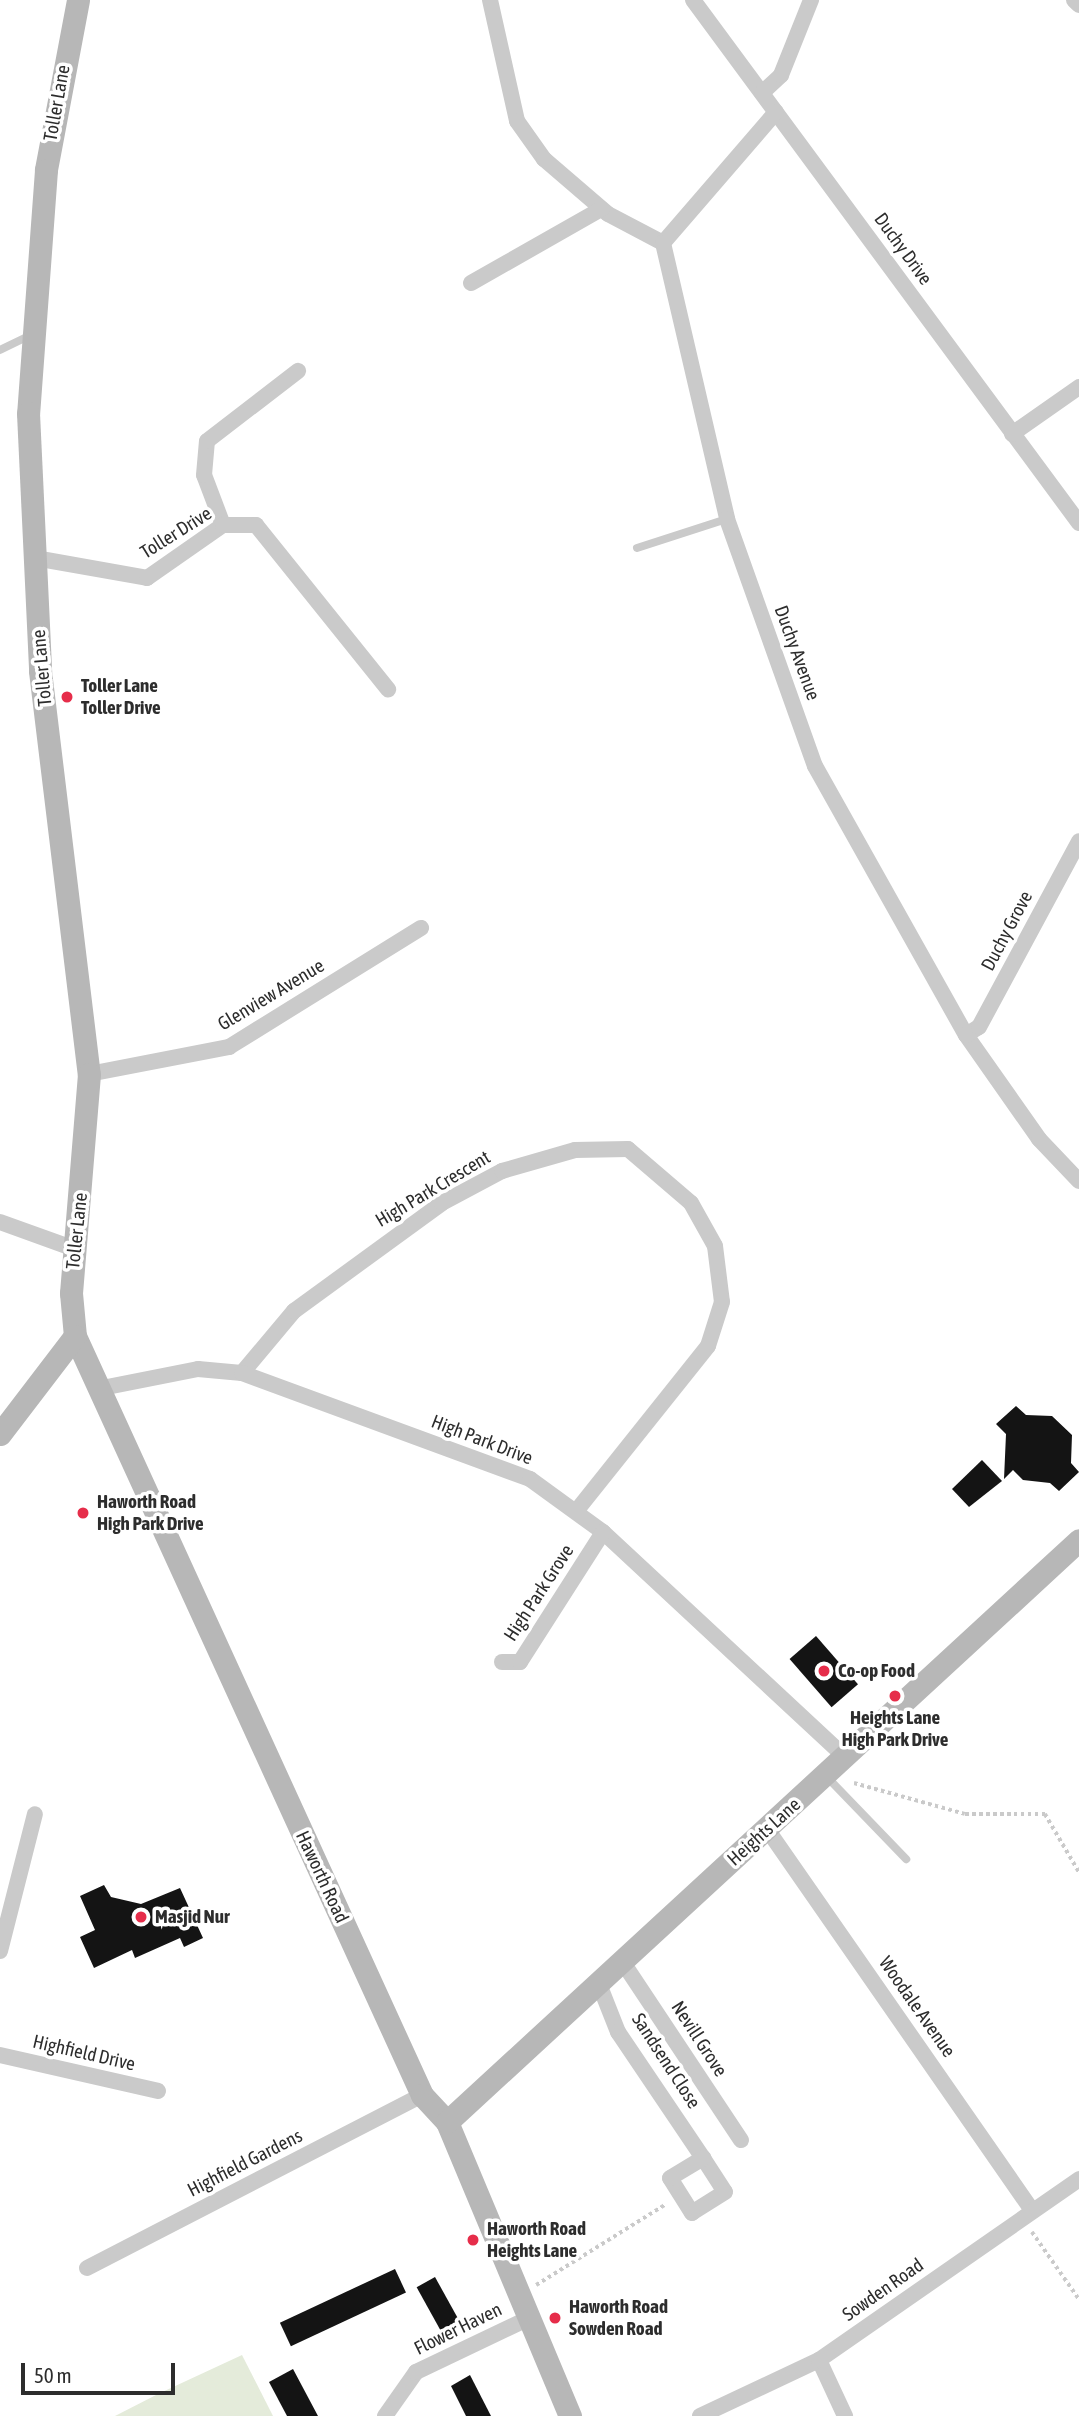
<!DOCTYPE html>
<style>
body{margin:0}
#map{position:relative;width:1079px;height:2416px;overflow:hidden;background:#fff;font-family:"Asap Condensed",sans-serif}
div>[style]{position:absolute}
[style*='--x']{left:calc(var(--x)*1px);top:calc(var(--y)*1px);width:calc(var(--w)*1px);rotate:calc(var(--a)*1deg)}
.green>*{inset:0;background:#e4ebda}
.building>*{inset:0;background:#141414;transform-origin:0 0}
.path>*{height:3.5px;margin-top:-1.75px;transform-origin:0;background:repeating-linear-gradient(90deg,#cacaca 0 3.5px,transparent 0 7px)}
.lane>*{height:8px;margin:-4px;padding:0 4px;transform-origin:4px;border-radius:4px;background:#cacaca}
.street>*{height:16px;margin:-8px;padding:0 8px;transform-origin:8px;border-radius:8px;background:#cacaca}
.secondary>*{height:23px;margin:-11.5px;padding:0 11.5px;transform-origin:11.5px;border-radius:11.5px;background:#b7b7b7}
.dots>*{width:19px;height:19px;translate:-50% -50%;box-sizing:border-box;border:4px solid #fff;border-radius:50%}
span{translate:-50% -50%;white-space:nowrap;text-align:center;line-height:1.15;-webkit-text-stroke:7px #fff;paint-order:stroke}
.street-label{font-size:19px;color:#2d2d2d}
.poi-label{font-size:19px;color:#2d2d2d;font-weight:700}
.left{translate:0 -50%;text-align:left}
.scale{position:absolute;left:21px;top:2363px;width:154px;height:32px;box-sizing:border-box;border:4px solid #2d2d2d;border-top:0;padding-left:9px;font-size:21px;line-height:24px;white-space:nowrap;color:#2d2d2d;-webkit-text-stroke:5px #fff;paint-order:stroke}
</style>
<div id="map">
<div class="green">
<div style="clip-path:polygon(242px 2355px,273px 2416px,115px 2416px,158px 2394px)"></div>
</div>
<div class="building">
<div style="clip-path:polygon(1016px 1406px,1026px 1415px,1052px 1416px,1072px 1435px,1071px 1463px,1079px 1472px,1059px 1491px,1050px 1483px,1023px 1480px,1013px 1470px,1004px 1479px,1006px 1434px,996px 1424px)"></div>
<div style="clip-path:polygon(982px 1460px,1002px 1481px,969px 1507px,952px 1489px)"></div>
<div style="left:816px;top:1636px;width:64px;height:35px;rotate:49deg"></div>
<div style="clip-path:polygon(104px 1885px,111px 1897px,141px 1904px,180px 1888px,203px 1938px,184px 1947px,180px 1938px,135px 1958px,132px 1950px,94px 1968px,80px 1937px,95px 1930px,80px 1896px)"></div>
<div style="left:395px;top:2269px;width:26px;height:127px;rotate:65deg"></div>
<div style="left:435px;top:2277px;width:52px;height:21px;rotate:61deg"></div>
<div style="clip-path:polygon(293px 2369px,318px 2416px,287px 2416px,269px 2382px)"></div>
<div style="clip-path:polygon(470px 2375px,491px 2416px,466px 2416px,451px 2386px)"></div>
</div>
<div class="path">
<div style="--x:854;--y:1783;--w:115;--a:15.6"></div>
<div style="--x:965;--y:1814;--w:80;--a:0"></div>
<div style="--x:1045;--y:1814;--w:67;--a:59.6"></div>
<div style="--x:1032;--y:2232;--w:82;--a:55"></div>
<div style="--x:536;--y:2285;--w:153;--a:-31.9"></div>
</div>
<div class="lane">
<div style="--x:0;--y:350;--w:32;--a:-26"></div>
<div style="--x:637;--y:548;--w:95;--a:-17.9"></div>
<div style="--x:825;--y:1775;--w:117;--a:46"></div>
</div>
<div class="street">
<div style="--x:490;--y:0;--w:124;--a:77.4"></div>
<div style="--x:517;--y:121;--w:47;--a:54.6"></div>
<div style="--x:544;--y:159;--w:84;--a:40.7"></div>
<div style="--x:608;--y:214;--w:62;--a:27.8"></div>
<div style="--x:693;--y:0;--w:650;--a:53.57"></div>
<div style="--x:1074;--y:0;--w:7;--a:45"></div>
<div style="--x:762;--y:93;--w:26;--a:-43"></div>
<div style="--x:781;--y:75;--w:81;--a:-68.2"></div>
<div style="--x:776;--y:112;--w:173;--a:130.8"></div>
<div style="--x:663;--y:243;--w:283;--a:76.9"></div>
<div style="--x:727;--y:519;--w:262;--a:70.4"></div>
<div style="--x:815;--y:766;--w:308;--a:60.7"></div>
<div style="--x:966;--y:1035;--w:127;--a:54.9"></div>
<div style="--x:1039;--y:1139;--w:58;--a:46.4"></div>
<div style="--x:471;--y:283;--w:150;--a:-29.6"></div>
<div style="--x:1012;--y:434;--w:82;--a:-35"></div>
<div style="--x:223;--y:525;--w:53;--a:-110.8"></div>
<div style="--x:204;--y:475;--w:34;--a:-85"></div>
<div style="--x:207;--y:441;--w:115;--a:-37.6"></div>
<div style="--x:35;--y:558;--w:114;--a:10.1"></div>
<div style="--x:147;--y:578;--w:93;--a:-34.9"></div>
<div style="--x:223;--y:525;--w:33;--a:0"></div>
<div style="--x:256;--y:525;--w:211;--a:51.2"></div>
<div style="--x:966;--y:1035;--w:15;--a:-32"></div>
<div style="--x:979;--y:1027;--w:211;--a:-61.7"></div>
<div style="--x:89;--y:1074;--w:143;--a:-10.9"></div>
<div style="--x:229;--y:1047;--w:226;--a:-31.8"></div>
<div style="--x:0;--y:1222;--w:80;--a:19.8"></div>
<div style="--x:242;--y:1373;--w:81;--a:-50"></div>
<div style="--x:294;--y:1311;--w:183;--a:-36.1"></div>
<div style="--x:442;--y:1203;--w:68;--a:-28.1"></div>
<div style="--x:502;--y:1171;--w:76;--a:-16"></div>
<div style="--x:575;--y:1150;--w:53;--a:-1.1"></div>
<div style="--x:628;--y:1149;--w:83;--a:40.6"></div>
<div style="--x:691;--y:1203;--w:49;--a:60.8"></div>
<div style="--x:715;--y:1246;--w:56;--a:82.9"></div>
<div style="--x:722;--y:1302;--w:46;--a:107.7"></div>
<div style="--x:708;--y:1346;--w:210;--a:128.6"></div>
<div style="--x:97;--y:1389;--w:103;--a:-11.2"></div>
<div style="--x:198;--y:1369;--w:44;--a:5.2"></div>
<div style="--x:242;--y:1373;--w:307;--a:20.2"></div>
<div style="--x:530;--y:1479;--w:90;--a:36"></div>
<div style="--x:603;--y:1532;--w:330;--a:42.9"></div>
<div style="--x:502;--y:1662;--w:18;--a:0"></div>
<div style="--x:520;--y:1662;--w:154;--a:-57.4"></div>
<div style="--x:767;--y:1829;--w:464;--a:55.2"></div>
<div style="--x:0;--y:1951;--w:141;--a:-75.7"></div>
<div style="--x:622;--y:1961;--w:215;--a:56.4"></div>
<div style="--x:599;--y:1984;--w:52;--a:68.4"></div>
<div style="--x:618;--y:2032;--w:152;--a:56"></div>
<div style="--x:703;--y:2158;--w:40;--a:57.1"></div>
<div style="--x:725;--y:2192;--w:39;--a:148"></div>
<div style="--x:692;--y:2213;--w:41;--a:-122.2"></div>
<div style="--x:670;--y:2178;--w:39;--a:-31"></div>
<div style="--x:0;--y:2055;--w:162;--a:12.8"></div>
<div style="--x:87;--y:2268;--w:377;--a:-27.3"></div>
<div style="--x:819;--y:2360;--w:62;--a:65.1"></div>
<div style="--x:385;--y:2416;--w:54;--a:-54.8"></div>
<div style="--x:416;--y:2372;--w:125;--a:-25.5"></div>
<div style="--x:700;--y:2416;--w:132;--a:-25.2"></div>
<div style="--x:819;--y:2360;--w:317;--a:-34.8"></div>
</div>
<div class="secondary">
<div style="--x:78;--y:0;--w:173;--a:100.7"></div>
<div style="--x:46;--y:170;--w:244;--a:94.2"></div>
<div style="--x:28;--y:413;--w:258;--a:87.3"></div>
<div style="--x:40;--y:671;--w:406;--a:83.1"></div>
<div style="--x:89;--y:1074;--w:220;--a:94.7"></div>
<div style="--x:71;--y:1293;--w:43;--a:84.7"></div>
<div style="--x:75;--y:1336;--w:835;--a:65.43"></div>
<div style="--x:422;--y:2095;--w:37;--a:47"></div>
<div style="--x:447;--y:2122;--w:319;--a:67.3"></div>
<div style="--x:0;--y:1434;--w:123;--a:-52.6"></div>
<div style="--x:447;--y:2122;--w:859;--a:-42.64"></div>
</div>
<div class="dots">
<div style="left:67px;top:697px;background:#e62d4a"></div>
<div style="left:83px;top:1513px;background:#e62d4a"></div>
<div style="left:824px;top:1671px;background:#e62d4a"></div>
<div style="left:895px;top:1696px;background:#e62d4a"></div>
<div style="left:141px;top:1917px;background:#e62d4a"></div>
<div style="left:473px;top:2240px;background:#e62d4a"></div>
<div style="left:555px;top:2318px;background:#e62d4a"></div>
</div>
<div class="street-label">
<span style="left:57px;top:103px;rotate:-80deg">Toller Lane</span>
<span style="left:903px;top:249px;rotate:54deg">Duchy Drive</span>
<span style="left:176px;top:533px;rotate:-32deg">Toller Drive</span>
<span style="left:797px;top:653px;rotate:70deg">Duchy Avenue</span>
<span style="left:42px;top:668px;rotate:-95deg">Toller Lane</span>
<span style="left:1007px;top:931px;rotate:-62deg">Duchy Grove</span>
<span style="left:271px;top:995px;rotate:-31deg">Glenview Avenue</span>
<span style="left:433px;top:1189px;rotate:-31deg">High Park Crescent</span>
<span style="left:77px;top:1231px;rotate:-84deg">Toller Lane</span>
<span style="left:482px;top:1440px;rotate:21deg">High Park Drive</span>
<span style="left:539px;top:1593px;rotate:-57deg">High Park Grove</span>
<span style="left:764px;top:1832px;rotate:-42deg">Heights Lane</span>
<span style="left:322px;top:1877px;rotate:65deg">Haworth Road</span>
<span style="left:917px;top:2007px;rotate:55deg">Woodale Avenue</span>
<span style="left:699px;top:2039px;rotate:57deg">Nevill Grove</span>
<span style="left:84px;top:2053px;rotate:13deg">Highfield Drive</span>
<span style="left:666px;top:2061px;rotate:57deg">Sandsend Close</span>
<span style="left:245px;top:2163px;rotate:-27deg">Highfield Gardens</span>
<span style="left:883px;top:2290px;rotate:-35deg">Sowden Road</span>
<span style="left:458px;top:2329px;rotate:-26deg">Flower Haven</span>
</div>
<div class="poi-label">
<span class="left" style="left:81px;top:697px">Toller Lane<br>Toller Drive</span>
<span class="left" style="left:97px;top:1513px">Haworth Road<br>High Park Drive</span>
<span class="left" style="left:838px;top:1671px">Co-op Food</span>
<span style="left:895px;top:1729px">Heights Lane<br>High Park Drive</span>
<span class="left" style="left:155px;top:1917px">Masjid Nur</span>
<span class="left" style="left:487px;top:2240px">Haworth Road<br>Heights Lane</span>
<span class="left" style="left:569px;top:2318px">Haworth Road<br>Sowden Road</span>
</div>
<div class="scale">50 m</div>
</div>
